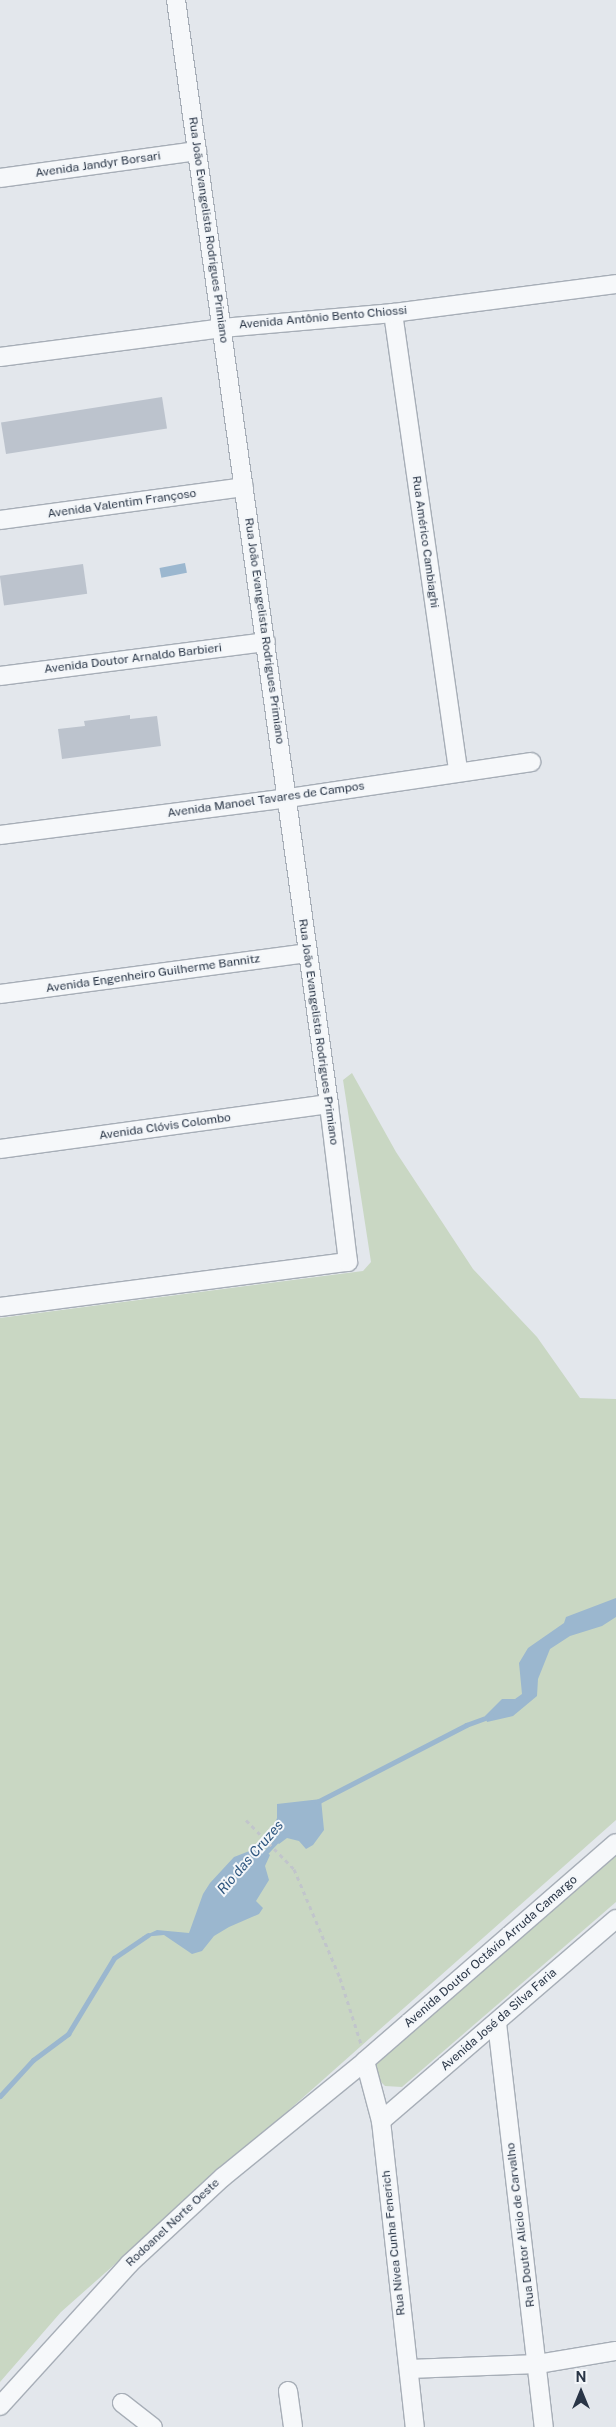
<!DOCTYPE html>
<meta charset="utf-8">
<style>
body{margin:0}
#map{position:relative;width:616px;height:2427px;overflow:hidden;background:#e3e7ec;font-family:"Public Sans",sans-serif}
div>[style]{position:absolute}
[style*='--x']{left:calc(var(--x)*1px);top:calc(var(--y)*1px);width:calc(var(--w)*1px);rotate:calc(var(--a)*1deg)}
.green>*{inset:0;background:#c9d7c3}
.water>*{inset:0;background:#9bb7cf;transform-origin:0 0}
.stream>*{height:5px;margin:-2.5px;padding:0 2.5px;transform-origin:2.5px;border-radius:2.5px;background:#9bb7cf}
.building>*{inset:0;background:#bcc3cd;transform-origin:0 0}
.path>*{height:3px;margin-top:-1.5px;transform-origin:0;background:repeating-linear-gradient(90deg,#c1c5cb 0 4px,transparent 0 8px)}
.roads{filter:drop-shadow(1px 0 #a7aeb7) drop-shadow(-1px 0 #a7aeb7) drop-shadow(0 1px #a7aeb7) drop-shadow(0 -1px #a7aeb7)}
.street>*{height:18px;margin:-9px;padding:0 9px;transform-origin:9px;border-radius:9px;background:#f6f8fa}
span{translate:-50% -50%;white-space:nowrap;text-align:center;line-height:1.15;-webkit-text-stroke:4px #f3f6f9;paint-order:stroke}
.street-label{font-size:12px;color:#293546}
.water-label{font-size:14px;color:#2e567f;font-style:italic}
.north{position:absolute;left:556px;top:2367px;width:50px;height:50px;-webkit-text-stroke:4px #f3f6f9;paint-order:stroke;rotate:0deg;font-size:14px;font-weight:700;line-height:20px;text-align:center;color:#293546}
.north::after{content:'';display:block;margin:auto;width:18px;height:22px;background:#293546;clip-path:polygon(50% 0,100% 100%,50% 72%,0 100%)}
</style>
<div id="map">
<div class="green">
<div style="clip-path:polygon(352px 1073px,396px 1152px,473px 1269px,537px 1337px,580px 1398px,616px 1399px,616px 1820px,61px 2312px,0 2382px,0 1318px,363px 1271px,371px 1262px,343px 1080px)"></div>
<div style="clip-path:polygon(616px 1853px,616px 1902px,402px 2087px,385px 2086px,379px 2080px,375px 2067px,379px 2058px)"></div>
</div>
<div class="water">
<div style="left:185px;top:563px;width:10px;height:26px;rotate:79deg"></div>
<div style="clip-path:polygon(616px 1598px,616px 1617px,602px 1626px,570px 1636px,550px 1649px,538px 1679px,537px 1696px,513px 1716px,487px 1722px,485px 1716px,502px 1699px,515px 1699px,522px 1694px,519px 1663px,528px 1648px,564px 1623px,566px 1617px)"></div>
<div style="clip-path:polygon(321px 1799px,324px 1830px,313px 1845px,306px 1849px,299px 1841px,287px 1838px,279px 1844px,270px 1836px,277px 1818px,277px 1804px)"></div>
<div style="clip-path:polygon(260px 1847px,270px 1855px,265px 1866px,269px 1880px,256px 1901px,263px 1908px,259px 1914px,229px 1927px,214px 1936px,202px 1951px,192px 1954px,164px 1935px,142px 1937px,157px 1930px,189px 1933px,203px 1894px,210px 1883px,234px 1857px)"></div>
</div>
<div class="stream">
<div style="--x:317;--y:1802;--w:168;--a:-27.3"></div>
<div style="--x:466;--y:1725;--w:27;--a:-20"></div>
<div style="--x:262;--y:1856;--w:26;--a:-47"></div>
<div style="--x:0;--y:2096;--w:49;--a:-47.5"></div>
<div style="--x:33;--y:2060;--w:44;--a:-36.6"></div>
<div style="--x:68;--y:2034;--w:89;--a:-58.8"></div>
<div style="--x:114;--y:1958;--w:41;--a:-34.1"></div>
</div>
<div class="building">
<div style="left:162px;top:397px;width:32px;height:163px;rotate:81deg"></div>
<div style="left:83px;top:564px;width:30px;height:84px;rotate:82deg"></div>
<div style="clip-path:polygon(130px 715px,130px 719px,157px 716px,161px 746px,62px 759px,58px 729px,85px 726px,84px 721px)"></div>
</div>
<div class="path">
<div style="--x:246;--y:1820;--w:69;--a:45.6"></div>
<div style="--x:294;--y:1869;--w:118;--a:67.1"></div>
<div style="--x:340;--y:1978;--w:69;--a:72.3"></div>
</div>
<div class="roads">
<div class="street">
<div style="--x:0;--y:178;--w:199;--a:-7.8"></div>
<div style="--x:393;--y:313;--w:463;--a:81.9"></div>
<div style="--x:0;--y:357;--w:224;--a:-7.4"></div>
<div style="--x:222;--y:328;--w:172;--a:-5"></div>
<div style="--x:393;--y:313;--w:225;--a:-7.4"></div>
<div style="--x:0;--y:520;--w:246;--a:-7.7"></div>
<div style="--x:0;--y:676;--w:268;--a:-7.3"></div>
<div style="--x:0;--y:835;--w:290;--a:-7.3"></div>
<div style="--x:288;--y:798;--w:246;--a:-8.4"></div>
<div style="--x:0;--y:994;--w:310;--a:-7.6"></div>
<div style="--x:0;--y:1149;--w:332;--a:-7.8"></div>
<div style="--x:0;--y:1307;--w:351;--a:-7.4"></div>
<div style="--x:348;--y:1262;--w:159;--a:-96.9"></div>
<div style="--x:329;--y:1104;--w:1115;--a:-97.89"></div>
<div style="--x:497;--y:2023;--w:407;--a:83.4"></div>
<div style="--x:365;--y:2061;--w:62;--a:75.1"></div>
<div style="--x:381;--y:2121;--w:308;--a:83.7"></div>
<div style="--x:381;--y:2121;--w:310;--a:-40.7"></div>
<div style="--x:409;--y:2369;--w:129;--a:-2.2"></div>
<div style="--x:538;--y:2364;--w:79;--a:-9.5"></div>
<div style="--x:288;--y:2391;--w:36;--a:82"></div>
<div style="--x:122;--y:2403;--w:39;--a:38"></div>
<div style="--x:0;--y:2406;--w:192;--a:-47.7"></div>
<div style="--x:129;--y:2264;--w:128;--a:-42.8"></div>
<div style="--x:223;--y:2177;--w:183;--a:-39.2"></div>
<div style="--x:365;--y:2061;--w:332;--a:-41"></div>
</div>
</div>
<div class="street-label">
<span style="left:98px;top:165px;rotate:-8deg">Avenida Jandyr Borsari</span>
<span style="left:208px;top:230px;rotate:82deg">Rua João Evangelista Rodrigues Primiano</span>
<span style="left:323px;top:318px;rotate:-5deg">Avenida Antônio Bento Chiossi</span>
<span style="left:122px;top:504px;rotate:-8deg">Avenida Valentim Françoso</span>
<span style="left:425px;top:542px;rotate:82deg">Rua Américo Cambiaghi</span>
<span style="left:264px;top:631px;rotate:82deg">Rua João Evangelista Rodrigues Primiano</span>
<span style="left:133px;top:659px;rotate:-7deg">Avenida Doutor Arnaldo Barbieri</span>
<span style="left:266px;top:800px;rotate:-8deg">Avenida Manoel Tavares de Campos</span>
<span style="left:153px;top:974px;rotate:-8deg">Avenida Engenheiro Guilherme Bannitz</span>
<span style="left:318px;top:1032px;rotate:82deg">Rua João Evangelista Rodrigues Primiano</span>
<span style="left:165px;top:1127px;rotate:-8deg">Avenida Clóvis Colombo</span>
<span style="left:491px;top:1952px;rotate:-41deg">Avenida Doutor Octávio Arruda Camargo</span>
<span style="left:499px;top:2020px;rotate:-41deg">Avenida José da Silva Faria</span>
<span style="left:173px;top:2223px;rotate:-43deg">Rodoanel Norte Oeste</span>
<span style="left:521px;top:2225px;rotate:-97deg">Rua Doutor Alicio de Carvalho</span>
<span style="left:394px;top:2243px;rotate:-96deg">Rua Nívea Cunha Fenerich</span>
</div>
<div class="water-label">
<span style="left:250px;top:1857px;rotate:-49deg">Rio das Cruzes</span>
</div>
<div class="north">N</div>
</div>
